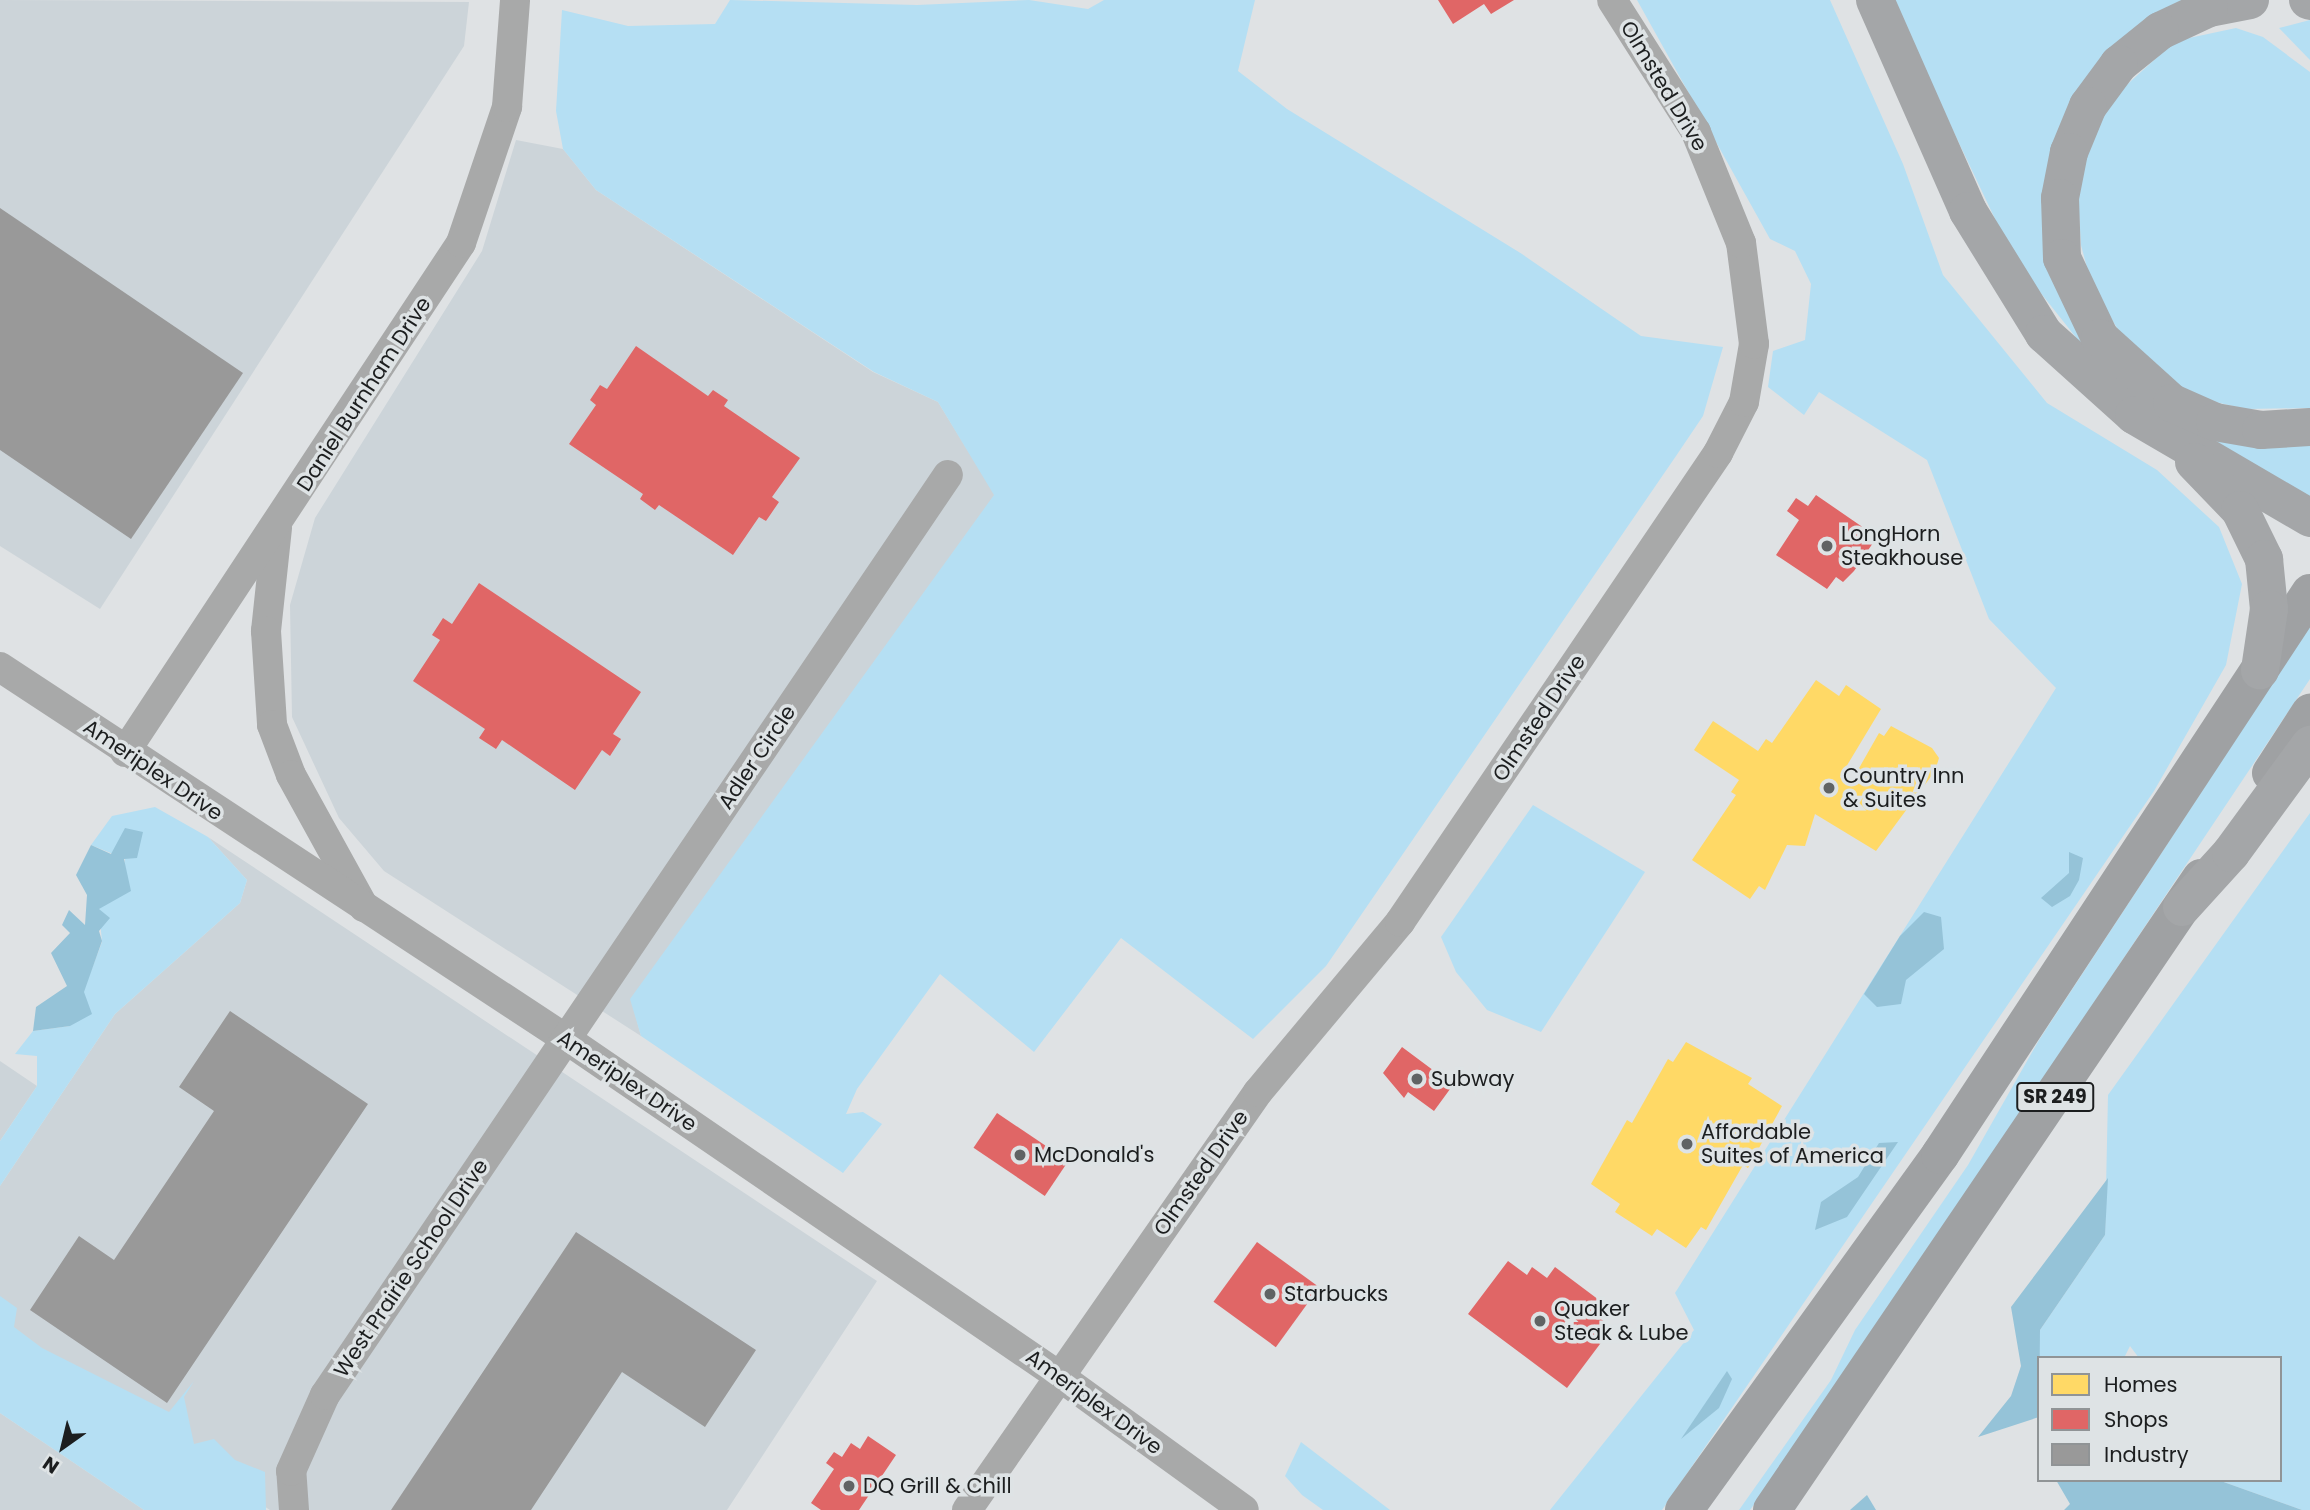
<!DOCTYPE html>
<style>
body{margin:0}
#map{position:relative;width:2310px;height:1510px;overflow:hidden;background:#dfe2e4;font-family:Poppins,sans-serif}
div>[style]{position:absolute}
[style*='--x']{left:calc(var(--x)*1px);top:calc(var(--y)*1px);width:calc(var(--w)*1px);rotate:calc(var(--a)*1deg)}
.built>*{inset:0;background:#ccd4d9}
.green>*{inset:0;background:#b5dff3}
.forest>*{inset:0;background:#95c3d8}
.homes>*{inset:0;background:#ffd966}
.shops>*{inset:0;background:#e06666;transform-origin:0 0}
.industry>*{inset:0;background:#999}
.minor>*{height:30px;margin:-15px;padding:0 15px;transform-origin:15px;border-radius:15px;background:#a8a9a9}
.major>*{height:38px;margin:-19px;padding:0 19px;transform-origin:19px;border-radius:19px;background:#9fa1a3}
.highway>*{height:38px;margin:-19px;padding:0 19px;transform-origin:19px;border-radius:19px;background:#a4a6a8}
.dots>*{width:19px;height:19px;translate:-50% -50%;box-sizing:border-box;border:4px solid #dee3e5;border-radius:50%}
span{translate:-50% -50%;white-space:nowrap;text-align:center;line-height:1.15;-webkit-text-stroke:7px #dee3e5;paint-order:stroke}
.shield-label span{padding:2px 5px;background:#dee3e5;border:2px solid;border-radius:5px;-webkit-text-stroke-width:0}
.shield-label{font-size:19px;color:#1c1e1f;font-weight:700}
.street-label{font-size:21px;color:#1c1e1f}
.poi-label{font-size:21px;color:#1c1e1f}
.left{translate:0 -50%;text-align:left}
.legend{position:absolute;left:2037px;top:1356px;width:245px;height:126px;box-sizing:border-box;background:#dee3e5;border:2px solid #909496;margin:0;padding:9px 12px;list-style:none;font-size:21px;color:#1c1e1f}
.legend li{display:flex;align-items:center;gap:14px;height:35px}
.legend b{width:35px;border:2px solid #909496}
.north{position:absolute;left:28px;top:1412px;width:70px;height:70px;-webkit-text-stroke:5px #dee3e5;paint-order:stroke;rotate:214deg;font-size:19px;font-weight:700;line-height:28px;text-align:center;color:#1c1e1f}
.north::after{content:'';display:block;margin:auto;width:24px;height:32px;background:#1c1e1f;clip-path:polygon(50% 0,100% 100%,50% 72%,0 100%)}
</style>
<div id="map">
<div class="built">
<div style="clip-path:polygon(0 0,469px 2px,464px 46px,100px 609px,0 546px)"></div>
<div style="clip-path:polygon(516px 140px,563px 149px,596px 190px,873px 372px,938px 402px,995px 495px,631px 999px,641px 1036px,384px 871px,339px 818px,292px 717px,290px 605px,315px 518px,482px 251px)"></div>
<div style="clip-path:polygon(208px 837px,877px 1281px,727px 1510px,270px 1510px,0 1332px,0 1186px,115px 1014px,240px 903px,247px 880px)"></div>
<div style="clip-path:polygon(0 1061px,37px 1086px,0 1141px)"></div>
<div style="clip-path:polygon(0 1413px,144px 1510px,0 1510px)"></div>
</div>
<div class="green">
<div style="clip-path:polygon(730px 0,917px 5px,1029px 0,1088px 9px,1104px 0,1255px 0,1238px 71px,1287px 109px,1522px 254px,1641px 336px,1723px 347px,1703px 416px,1676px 456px,1326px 966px,1253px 1039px,1121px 938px,1034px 1052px,940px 974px,857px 1089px,846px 1114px,863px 1112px,882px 1124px,843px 1173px,641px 1036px,630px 999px,994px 495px,938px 402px,874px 372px,596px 190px,563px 149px,556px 111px,562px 10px,628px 26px,715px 24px)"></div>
<div style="clip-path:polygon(1637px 0,1830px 0,1903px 164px,1943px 275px,2047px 403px,2157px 470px,2219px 527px,2242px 584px,2226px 665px,2154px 791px,1662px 1510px,1550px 1510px,1694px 1330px,1675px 1293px,2056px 688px,1989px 619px,1927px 460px,1819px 392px,1804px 415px,1768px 387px,1773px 351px,1805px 340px,1811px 284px,1795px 251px,1770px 239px)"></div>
<div style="clip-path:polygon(1891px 0,2193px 0,2065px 126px,2086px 350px,2028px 277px,1997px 223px)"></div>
<div style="clip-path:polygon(2310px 20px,2310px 60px,2279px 28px)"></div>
<div style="clip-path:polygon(2236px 28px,2263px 37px,2310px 72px,2310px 408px,2246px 409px,2202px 399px,2171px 383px,2119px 331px,2093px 290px,2081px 245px,2078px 197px,2089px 144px,2109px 101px,2175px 41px)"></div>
<div style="clip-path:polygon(2190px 429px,2310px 437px,2310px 505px)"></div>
<div style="clip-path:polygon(2310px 626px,2310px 679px,1836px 1389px,1750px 1510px,1739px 1510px,1831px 1380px,1855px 1330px,1968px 1165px,2039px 1040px)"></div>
<div style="clip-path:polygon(1533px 805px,1645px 872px,1541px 1032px,1487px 1010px,1456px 972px,1441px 937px)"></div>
<div style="clip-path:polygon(155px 807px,208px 837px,247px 880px,240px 903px,115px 1014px,0 1186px,0 1141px,37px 1086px,37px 1056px,15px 1054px,33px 1031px,70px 1026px,102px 942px,99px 909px,123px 872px,125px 859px,91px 845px,112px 816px)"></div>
<div style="clip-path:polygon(2310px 813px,2310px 1510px,2302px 1510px,2218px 1480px,2280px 1480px,2280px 1358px,2139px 1358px,2130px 1346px,2124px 1358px,2039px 1358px,2039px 1367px,2035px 1360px,2040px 1330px,2105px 1235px,2108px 1095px)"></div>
<div style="clip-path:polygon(0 1296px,17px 1308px,14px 1327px,42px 1348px,169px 1412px,194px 1381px,184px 1397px,194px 1444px,214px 1439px,235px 1460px,265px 1472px,266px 1510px,144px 1510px,0 1413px)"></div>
<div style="clip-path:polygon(1301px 1442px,1390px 1510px,1323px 1510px,1302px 1495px,1285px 1476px)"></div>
</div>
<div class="forest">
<div style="clip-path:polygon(125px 828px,143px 832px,137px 858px,124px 859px,131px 891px,99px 909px,110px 918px,99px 931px,102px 941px,84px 992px,92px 1014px,70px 1026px,33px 1031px,36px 1007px,67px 986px,51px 953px,70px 933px,62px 925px,69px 910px,85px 925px,87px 895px,76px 875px,91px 845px,111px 854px)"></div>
<div style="clip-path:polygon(2069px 852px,2083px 858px,2079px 880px,2070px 896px,2052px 907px,2041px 898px,2069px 873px)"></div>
<div style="clip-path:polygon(1924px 912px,1941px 917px,1944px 949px,1906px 980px,1901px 1004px,1877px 1007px,1864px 994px,1900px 936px)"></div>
<div style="clip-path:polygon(1898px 1142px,1847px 1217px,1815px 1230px,1821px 1202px,1858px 1177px,1879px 1143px)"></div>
<div style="clip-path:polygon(2108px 1178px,2105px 1235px,2040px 1330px,2039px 1417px,1978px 1437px,2011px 1396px,2021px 1366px,2011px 1307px)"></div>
<div style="clip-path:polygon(1727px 1371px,1732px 1379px,1719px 1408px,1681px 1439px)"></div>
<div style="clip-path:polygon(2056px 1480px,2218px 1480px,2302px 1510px,2064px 1510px,2070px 1504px)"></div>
<div style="clip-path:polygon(1867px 1495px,1876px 1510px,1850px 1510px)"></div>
</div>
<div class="homes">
<div style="clip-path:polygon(1816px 680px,1839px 696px,1846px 685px,1881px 709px,1840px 777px,1850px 784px,1879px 733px,1884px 736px,1891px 726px,1932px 748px,1939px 758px,1935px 771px,1876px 851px,1815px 814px,1805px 846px,1787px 845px,1765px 890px,1759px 886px,1750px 899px,1692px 860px,1736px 795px,1731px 792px,1739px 780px,1694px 750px,1713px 721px,1758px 751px,1766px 739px,1772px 743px)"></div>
<div style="clip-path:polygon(1686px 1042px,1752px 1078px,1748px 1084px,1782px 1106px,1748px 1168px,1743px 1165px,1706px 1230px,1701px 1227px,1686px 1248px,1657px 1229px,1652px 1236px,1615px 1212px,1620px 1204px,1591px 1184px,1627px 1120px,1632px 1123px,1668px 1059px,1673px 1062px)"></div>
</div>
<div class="shops">
<div style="clip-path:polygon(1438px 0,1514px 0,1491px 14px,1484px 4px,1453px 24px)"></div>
<div style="clip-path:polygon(636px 346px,708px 396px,713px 390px,728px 400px,724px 406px,800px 458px,772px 497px,779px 502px,766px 521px,759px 517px,733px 555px,659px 505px,655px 510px,640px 499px,643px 494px,569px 444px,596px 405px,590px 400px,600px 385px,607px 389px)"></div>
<div style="clip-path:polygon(1816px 495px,1877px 537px,1854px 571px,1843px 582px,1836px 577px,1827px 589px,1776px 555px,1799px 520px,1787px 511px,1796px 498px,1808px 506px)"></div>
<div style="clip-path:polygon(479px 583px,641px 692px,613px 734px,621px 739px,610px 756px,602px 750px,575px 790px,502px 740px,496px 749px,479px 738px,485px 729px,413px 681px,440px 640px,432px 635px,443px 618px,452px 624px)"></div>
<div style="clip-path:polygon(1402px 1047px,1453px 1085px,1434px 1111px,1408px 1092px,1404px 1098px,1383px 1073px)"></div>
<div style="left:997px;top:1113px;width:86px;height:42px;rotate:34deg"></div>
<div style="left:1257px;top:1242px;width:77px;height:74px;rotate:36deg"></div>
<div style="clip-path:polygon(1508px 1261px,1527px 1275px,1532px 1267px,1547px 1278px,1555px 1267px,1599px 1300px,1591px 1311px,1612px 1328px,1567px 1388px,1468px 1314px)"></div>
<div style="clip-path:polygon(868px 1436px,896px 1455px,859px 1510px,821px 1510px,811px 1503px,834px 1469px,826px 1463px,834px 1452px,842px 1457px,851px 1443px,860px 1449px)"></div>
</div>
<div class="industry">
<div style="clip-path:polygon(0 208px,243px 373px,131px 539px,0 450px)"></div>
<div style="clip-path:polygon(230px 1011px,368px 1104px,167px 1403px,30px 1310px,79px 1236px,114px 1260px,214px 1111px,179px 1087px)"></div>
<div style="clip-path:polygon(576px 1232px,756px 1350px,705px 1427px,622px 1372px,531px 1510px,391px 1510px)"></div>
</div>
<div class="minor">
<div style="--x:277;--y:528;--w:104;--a:96.1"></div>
<div style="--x:266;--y:631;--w:94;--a:86.3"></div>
<div style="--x:272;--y:725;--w:53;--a:69.2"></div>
<div style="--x:291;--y:775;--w:151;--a:61.1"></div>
<div style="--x:0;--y:667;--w:677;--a:33.31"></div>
<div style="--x:566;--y:1039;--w:597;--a:34.36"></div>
<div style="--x:1059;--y:1376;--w:228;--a:35.9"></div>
<div style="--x:125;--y:752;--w:610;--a:-56.57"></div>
<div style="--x:461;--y:243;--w:144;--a:-71.3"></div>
<div style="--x:507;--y:107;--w:107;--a:-85.7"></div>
<div style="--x:294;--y:1510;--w:39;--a:-94"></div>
<div style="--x:291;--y:1471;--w:83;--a:-65.9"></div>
<div style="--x:325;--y:1395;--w:1111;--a:-55.9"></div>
<div style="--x:967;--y:1510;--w:509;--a:-55.16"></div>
<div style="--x:1258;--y:1092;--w:222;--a:-50.1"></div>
<div style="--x:1400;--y:922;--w:567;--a:-55.86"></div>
<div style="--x:1718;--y:453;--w:57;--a:-63"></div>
<div style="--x:1744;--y:402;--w:59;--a:-80.2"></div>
<div style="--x:1754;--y:344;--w:102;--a:-97.3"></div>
<div style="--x:1741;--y:243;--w:120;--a:-112.1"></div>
<div style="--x:1696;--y:132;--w:156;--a:-122.5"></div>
</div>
<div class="major">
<div style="--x:2271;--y:773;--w:72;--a:-57"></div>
<div style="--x:1684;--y:1510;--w:438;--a:-54.2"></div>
<div style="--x:1940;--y:1155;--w:673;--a:-56.64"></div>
<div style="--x:1772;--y:1510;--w:764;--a:-55.83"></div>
</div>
<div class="highway">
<div style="--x:1875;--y:0;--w:231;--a:66.2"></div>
<div style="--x:1968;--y:211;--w:145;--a:58.3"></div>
<div style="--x:2044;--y:334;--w:121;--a:42"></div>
<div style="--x:2134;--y:415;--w:204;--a:30.3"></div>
<div style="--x:2250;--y:0;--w:42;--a:169"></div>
<div style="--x:2209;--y:8;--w:54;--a:154.9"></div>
<div style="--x:2160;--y:31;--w:53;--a:141.2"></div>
<div style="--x:2119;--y:64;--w:52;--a:126.4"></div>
<div style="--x:2088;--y:106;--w:50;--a:112.4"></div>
<div style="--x:2069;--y:152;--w:47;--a:101.1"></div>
<div style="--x:2060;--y:198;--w:60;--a:88.1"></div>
<div style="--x:2062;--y:258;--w:89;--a:64.6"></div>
<div style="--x:2100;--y:338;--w:97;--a:42.1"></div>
<div style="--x:2172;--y:403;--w:47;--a:23.8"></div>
<div style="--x:2215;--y:422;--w:47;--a:9.9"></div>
<div style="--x:2261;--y:430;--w:49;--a:-3.5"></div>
<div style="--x:2308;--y:0;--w:2;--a:27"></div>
<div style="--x:2194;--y:462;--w:66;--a:46.2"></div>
<div style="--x:2240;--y:510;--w:55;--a:63.9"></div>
<div style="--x:2264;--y:559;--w:50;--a:84.3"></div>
<div style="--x:2269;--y:609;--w:62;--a:98.4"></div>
<div style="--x:2182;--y:907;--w:73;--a:-47.8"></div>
<div style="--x:2231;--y:853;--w:134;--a:-53.8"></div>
</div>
<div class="dots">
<div style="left:1827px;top:546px;background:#606364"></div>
<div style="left:1829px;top:788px;background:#606364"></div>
<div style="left:1417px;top:1079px;background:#606364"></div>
<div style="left:1687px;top:1144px;background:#606364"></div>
<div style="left:1020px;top:1155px;background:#606364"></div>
<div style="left:1270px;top:1294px;background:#606364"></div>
<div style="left:1540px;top:1321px;background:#606364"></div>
<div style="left:849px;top:1486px;background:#606364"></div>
</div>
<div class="shield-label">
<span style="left:2055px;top:1097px">SR 249</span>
</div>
<div class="street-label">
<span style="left:1664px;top:86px;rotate:59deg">Olmsted Drive</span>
<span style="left:364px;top:394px;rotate:-57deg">Daniel Burnham Drive</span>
<span style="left:1539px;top:718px;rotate:-56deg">Olmsted Drive</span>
<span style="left:757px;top:757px;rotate:-56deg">Adler Circle</span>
<span style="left:153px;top:770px;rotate:34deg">Ameriplex Drive</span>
<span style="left:627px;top:1081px;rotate:34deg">Ameriplex Drive</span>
<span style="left:1201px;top:1173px;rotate:-55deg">Olmsted Drive</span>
<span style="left:411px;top:1268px;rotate:-56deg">West Prairie School Drive</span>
<span style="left:1094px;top:1402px;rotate:36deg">Ameriplex Drive</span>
</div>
<div class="poi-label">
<span class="left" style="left:1841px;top:546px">LongHorn<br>Steakhouse</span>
<span class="left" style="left:1843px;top:788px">Country Inn<br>&amp; Suites</span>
<span class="left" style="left:1431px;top:1079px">Subway</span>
<span class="left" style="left:1701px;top:1144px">Affordable<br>Suites of America</span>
<span class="left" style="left:1034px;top:1155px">McDonald's</span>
<span class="left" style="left:1284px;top:1294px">Starbucks</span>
<span class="left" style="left:1554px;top:1321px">Quaker<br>Steak &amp; Lube</span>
<span class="left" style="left:863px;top:1486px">DQ Grill &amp; Chill</span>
</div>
<ul class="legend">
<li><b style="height:19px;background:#ffd966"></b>Homes</li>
<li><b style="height:19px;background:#e06666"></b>Shops</li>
<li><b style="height:19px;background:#999"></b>Industry</li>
</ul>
<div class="north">N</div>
</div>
